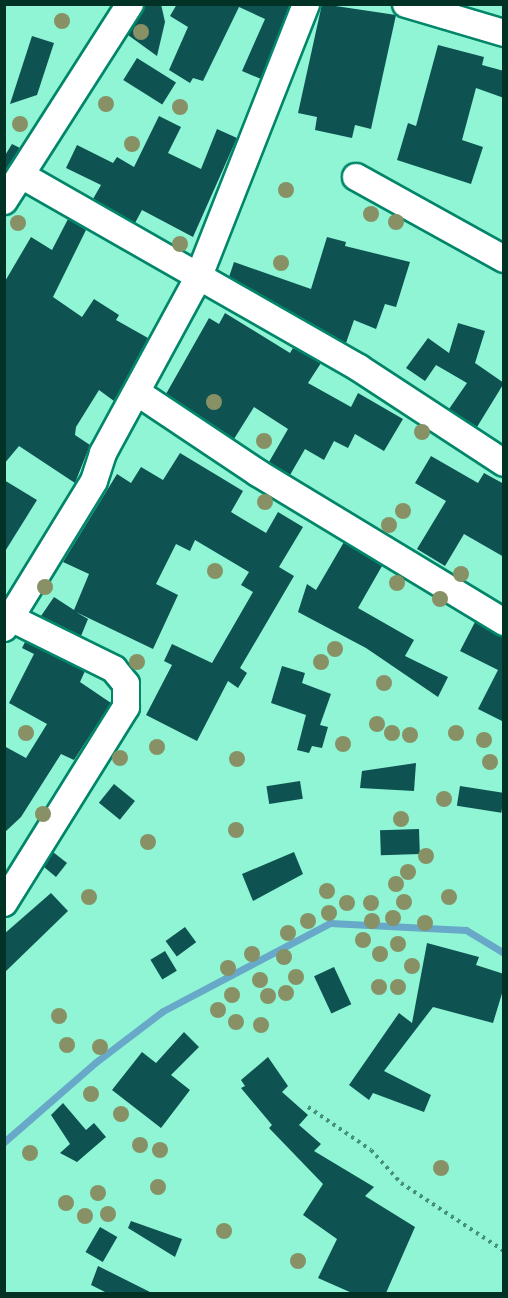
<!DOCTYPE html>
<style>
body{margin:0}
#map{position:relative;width:508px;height:1298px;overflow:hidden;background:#8ff5d4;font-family:"Exo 2",sans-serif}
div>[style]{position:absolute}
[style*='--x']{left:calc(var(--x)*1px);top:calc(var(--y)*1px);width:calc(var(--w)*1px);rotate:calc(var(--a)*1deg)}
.stream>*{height:7px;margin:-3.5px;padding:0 3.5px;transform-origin:3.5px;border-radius:3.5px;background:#68a8c8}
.building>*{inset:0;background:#0e5351;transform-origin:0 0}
.path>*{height:4px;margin-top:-2px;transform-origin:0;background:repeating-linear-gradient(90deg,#46907a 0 3px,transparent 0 7.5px)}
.roads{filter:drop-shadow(2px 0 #028569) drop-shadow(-2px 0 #028569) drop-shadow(0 2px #028569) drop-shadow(0 -2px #028569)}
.minor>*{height:26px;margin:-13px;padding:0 13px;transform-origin:13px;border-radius:13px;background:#fff}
.trees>*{width:16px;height:16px;margin:-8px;border-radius:50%;background:#889165}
span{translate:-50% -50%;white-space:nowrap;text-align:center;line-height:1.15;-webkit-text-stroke:6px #b0fee3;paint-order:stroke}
.frame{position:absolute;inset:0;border:6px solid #023125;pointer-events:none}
</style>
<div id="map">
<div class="stream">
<div style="--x:4;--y:1142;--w:122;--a:-41"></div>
<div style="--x:96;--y:1062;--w:84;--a:-37.3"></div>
<div style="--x:163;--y:1011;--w:189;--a:-27.8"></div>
<div style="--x:330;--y:923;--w:136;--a:2.9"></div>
<div style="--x:466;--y:930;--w:44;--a:31.2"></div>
</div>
<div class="building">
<div style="clip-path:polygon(145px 4px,161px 4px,165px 22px,157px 56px,128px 35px)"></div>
<div style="clip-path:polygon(177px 4px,290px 4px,261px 79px,242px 71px,265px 19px,239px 7px,203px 81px,193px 78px,190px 83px,169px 70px,188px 27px,170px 16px)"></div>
<div style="clip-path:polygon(322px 4px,396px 15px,371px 129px,355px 125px,352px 138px,315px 130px,317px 117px,298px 113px)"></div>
<div style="clip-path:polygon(32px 36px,54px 43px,37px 95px,10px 104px)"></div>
<div style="clip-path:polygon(438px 45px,484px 57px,482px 65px,504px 71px,504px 98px,476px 88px,462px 140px,483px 147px,471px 184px,397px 160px,408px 123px,416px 126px)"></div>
<div style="left:137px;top:58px;width:46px;height:26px;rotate:32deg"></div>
<div style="clip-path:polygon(159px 116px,181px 127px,168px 153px,201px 169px,217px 129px,237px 138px,193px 237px,142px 210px,135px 223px,93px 199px,101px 185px,66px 168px,77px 145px,113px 163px,117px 157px,134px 167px)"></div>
<div style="clip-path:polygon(12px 144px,20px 148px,4px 172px,4px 157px)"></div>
<div style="clip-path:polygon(68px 219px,86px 230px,53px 297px,82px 317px,94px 299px,119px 315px,116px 320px,148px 338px,114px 401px,99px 390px,76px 427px,75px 435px,90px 445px,75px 483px,19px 446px,4px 464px,4px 283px,31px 237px,52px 250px)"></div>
<div style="clip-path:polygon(327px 237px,346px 242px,345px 246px,410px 262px,396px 307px,385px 304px,376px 329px,354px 320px,346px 343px,229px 277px,234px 262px,311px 289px)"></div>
<div style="clip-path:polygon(225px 313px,290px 353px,293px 348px,321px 363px,308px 383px,351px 407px,358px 393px,403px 419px,384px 451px,355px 434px,348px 448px,334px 441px,324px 460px,305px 449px,290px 475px,269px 462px,288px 429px,254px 407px,234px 439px,166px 394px,209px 318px,219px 324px)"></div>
<div style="clip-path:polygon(458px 323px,485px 331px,475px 363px,504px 383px,477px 427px,449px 409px,467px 383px,436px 365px,425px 381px,406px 368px,428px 338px,449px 353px)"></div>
<div style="clip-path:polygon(180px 453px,243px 491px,231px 512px,266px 533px,278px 512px,303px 527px,279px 567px,294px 576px,240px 668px,247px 673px,238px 688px,228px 681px,197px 741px,146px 715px,172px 665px,164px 661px,172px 644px,212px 663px,253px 592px,241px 585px,249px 572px,195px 540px,190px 551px,176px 544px,156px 584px,178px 595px,153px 649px,76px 612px,88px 619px,81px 636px,41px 616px,54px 597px,74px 610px,89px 574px,63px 562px,117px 474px,131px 483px,141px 467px,163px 480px)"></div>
<div style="clip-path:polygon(431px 456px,478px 483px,484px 473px,504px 484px,504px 557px,464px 534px,445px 566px,417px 549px,446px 501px,415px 483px)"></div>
<div style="clip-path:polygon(4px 480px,37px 500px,4px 553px)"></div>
<div style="clip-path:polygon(344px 542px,382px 566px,358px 608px,414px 640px,405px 656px,448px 677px,438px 697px,366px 648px,298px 612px,307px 584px,316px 590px)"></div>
<div style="clip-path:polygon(475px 622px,504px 637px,504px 722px,478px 709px,498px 670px,460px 651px)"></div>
<div style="clip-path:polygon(25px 642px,85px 671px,80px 682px,111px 703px,74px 760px,61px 754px,21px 817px,4px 833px,4px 746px,26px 758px,47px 724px,9px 703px,34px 654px,22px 648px)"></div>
<div style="clip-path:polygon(282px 666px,305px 673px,302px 683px,331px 694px,320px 725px,328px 727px,322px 748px,312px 746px,309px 753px,297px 750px,306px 715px,271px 703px)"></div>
<div style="clip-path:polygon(416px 763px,414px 791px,360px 788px,362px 771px)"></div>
<div style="left:300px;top:781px;width:18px;height:34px;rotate:81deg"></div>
<div style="left:114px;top:784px;width:27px;height:24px;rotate:39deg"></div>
<div style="left:460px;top:786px;width:45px;height:20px;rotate:9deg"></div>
<div style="left:419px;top:829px;width:25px;height:39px;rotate:88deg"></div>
<div style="clip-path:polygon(53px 852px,67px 863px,56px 877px,44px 867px)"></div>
<div style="clip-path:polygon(294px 852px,303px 874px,253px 901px,242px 874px)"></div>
<div style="clip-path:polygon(51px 893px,68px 911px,4px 973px,4px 934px)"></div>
<div style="left:185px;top:927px;width:19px;height:24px;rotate:54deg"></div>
<div style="clip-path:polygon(427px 943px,479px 957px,476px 965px,504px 974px,504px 987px,493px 1023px,433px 1007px,384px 1071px,431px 1095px,424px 1112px,373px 1093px,369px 1100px,349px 1085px,399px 1013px,412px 1023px)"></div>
<div style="left:165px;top:951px;width:23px;height:17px;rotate:59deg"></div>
<div style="left:334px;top:967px;width:41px;height:22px;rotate:65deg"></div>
<div style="clip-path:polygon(184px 1032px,199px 1047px,171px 1075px,190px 1090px,161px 1128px,112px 1090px,142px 1052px,156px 1063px)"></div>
<div style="clip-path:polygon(268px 1057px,288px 1086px,282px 1092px,308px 1115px,299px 1125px,321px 1144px,314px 1151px,374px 1187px,365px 1196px,415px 1227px,386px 1293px,352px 1293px,318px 1278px,337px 1239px,303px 1215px,323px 1184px,269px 1128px,272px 1125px,241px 1088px,245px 1086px,241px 1080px)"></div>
<div style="clip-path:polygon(63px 1103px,86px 1130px,94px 1123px,106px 1137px,77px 1162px,60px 1153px,70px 1144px,51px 1115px)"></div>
<div style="clip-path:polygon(131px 1221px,182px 1239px,175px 1257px,128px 1228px)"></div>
<div style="left:100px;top:1227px;width:20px;height:29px;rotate:30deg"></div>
<div style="clip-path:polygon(98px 1266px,152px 1293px,107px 1293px,91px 1285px)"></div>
</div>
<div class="path">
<div style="--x:308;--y:1107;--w:76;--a:34.3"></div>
<div style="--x:371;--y:1150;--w:45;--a:47.7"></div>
<div style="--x:401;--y:1183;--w:123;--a:33.4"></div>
</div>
<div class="roads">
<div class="minor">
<div style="--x:406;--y:4;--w:102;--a:16.5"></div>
<div style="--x:21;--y:175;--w:389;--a:29.7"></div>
<div style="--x:359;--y:368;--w:173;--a:33.2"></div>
<div style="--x:356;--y:177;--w:169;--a:29"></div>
<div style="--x:4;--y:201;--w:234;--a:-57.4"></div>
<div style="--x:138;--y:393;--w:144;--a:33.7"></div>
<div style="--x:258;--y:473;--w:288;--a:31.2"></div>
<div style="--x:4;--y:628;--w:172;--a:-58.5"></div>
<div style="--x:94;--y:481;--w:29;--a:-72"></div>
<div style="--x:103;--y:453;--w:201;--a:-61.5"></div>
<div style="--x:199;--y:276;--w:292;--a:-68.5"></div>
<div style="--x:4;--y:903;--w:231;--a:-58.1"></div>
<div style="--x:126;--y:707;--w:23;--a:-90"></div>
<div style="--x:126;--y:684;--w:19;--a:-129"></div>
<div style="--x:114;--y:669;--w:115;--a:-153.7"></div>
</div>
</div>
<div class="trees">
<div style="left:62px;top:21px"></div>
<div style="left:141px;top:32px"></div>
<div style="left:106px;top:104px"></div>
<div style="left:180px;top:107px"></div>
<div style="left:20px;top:124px"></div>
<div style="left:132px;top:144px"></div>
<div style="left:286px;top:190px"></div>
<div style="left:371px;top:214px"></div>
<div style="left:396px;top:222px"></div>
<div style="left:18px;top:223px"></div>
<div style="left:180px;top:244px"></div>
<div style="left:281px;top:263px"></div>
<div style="left:214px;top:402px"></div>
<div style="left:422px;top:432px"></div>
<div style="left:264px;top:441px"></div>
<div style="left:265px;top:502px"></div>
<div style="left:403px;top:511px"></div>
<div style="left:389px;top:525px"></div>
<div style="left:215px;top:571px"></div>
<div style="left:461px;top:574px"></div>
<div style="left:397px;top:583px"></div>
<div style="left:45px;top:587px"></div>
<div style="left:440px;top:599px"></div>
<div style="left:335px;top:649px"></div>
<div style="left:137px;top:662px"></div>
<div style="left:321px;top:662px"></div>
<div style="left:384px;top:683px"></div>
<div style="left:377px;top:724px"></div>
<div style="left:26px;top:733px"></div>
<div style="left:392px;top:733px"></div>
<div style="left:456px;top:733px"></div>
<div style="left:410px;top:735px"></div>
<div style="left:484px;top:740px"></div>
<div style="left:343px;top:744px"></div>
<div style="left:157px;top:747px"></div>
<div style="left:120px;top:758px"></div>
<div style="left:237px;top:759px"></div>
<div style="left:490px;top:762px"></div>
<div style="left:444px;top:799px"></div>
<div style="left:43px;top:814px"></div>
<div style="left:401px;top:819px"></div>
<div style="left:236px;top:830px"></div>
<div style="left:148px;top:842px"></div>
<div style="left:426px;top:856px"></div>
<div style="left:408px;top:872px"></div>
<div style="left:396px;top:884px"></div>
<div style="left:327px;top:891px"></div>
<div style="left:89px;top:897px"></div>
<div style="left:449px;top:897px"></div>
<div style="left:404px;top:902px"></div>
<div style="left:347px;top:903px"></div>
<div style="left:371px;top:903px"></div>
<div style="left:329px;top:913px"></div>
<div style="left:393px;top:918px"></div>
<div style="left:308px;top:921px"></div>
<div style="left:372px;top:921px"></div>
<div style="left:425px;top:923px"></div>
<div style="left:288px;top:933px"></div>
<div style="left:363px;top:940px"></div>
<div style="left:398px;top:944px"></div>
<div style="left:252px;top:954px"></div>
<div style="left:380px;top:954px"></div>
<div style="left:284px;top:957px"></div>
<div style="left:412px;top:966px"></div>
<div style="left:228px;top:968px"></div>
<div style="left:296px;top:977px"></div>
<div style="left:260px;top:980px"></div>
<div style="left:379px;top:987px"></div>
<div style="left:398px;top:987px"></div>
<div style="left:286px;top:993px"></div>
<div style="left:232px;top:995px"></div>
<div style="left:268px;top:996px"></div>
<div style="left:218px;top:1010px"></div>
<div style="left:59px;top:1016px"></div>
<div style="left:236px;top:1022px"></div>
<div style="left:261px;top:1025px"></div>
<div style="left:67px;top:1045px"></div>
<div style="left:100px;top:1047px"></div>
<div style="left:91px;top:1094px"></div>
<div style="left:121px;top:1114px"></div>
<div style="left:140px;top:1145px"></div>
<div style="left:160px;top:1150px"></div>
<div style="left:30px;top:1153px"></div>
<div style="left:441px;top:1168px"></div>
<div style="left:158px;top:1187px"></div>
<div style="left:98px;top:1193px"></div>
<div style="left:66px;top:1203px"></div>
<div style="left:108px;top:1214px"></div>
<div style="left:85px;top:1216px"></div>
<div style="left:224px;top:1231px"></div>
<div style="left:298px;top:1261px"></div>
</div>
<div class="frame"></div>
</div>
